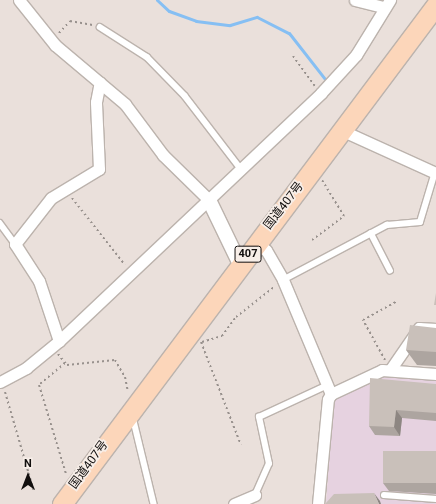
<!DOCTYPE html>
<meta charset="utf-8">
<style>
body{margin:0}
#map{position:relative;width:436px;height:504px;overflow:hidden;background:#eae0db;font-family:Roboto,"Noto Sans JP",sans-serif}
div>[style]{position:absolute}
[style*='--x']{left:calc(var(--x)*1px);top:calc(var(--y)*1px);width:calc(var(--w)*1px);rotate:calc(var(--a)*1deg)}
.education>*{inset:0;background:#e6d2e0}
.stream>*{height:3px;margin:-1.5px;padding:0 1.5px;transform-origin:1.5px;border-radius:1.5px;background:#86bff3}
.path>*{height:2px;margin-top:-1px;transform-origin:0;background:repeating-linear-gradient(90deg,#98918d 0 2px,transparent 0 5px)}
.roads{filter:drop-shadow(1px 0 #bcb3ad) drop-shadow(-1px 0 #bcb3ad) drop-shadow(0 1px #bcb3ad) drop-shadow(0 -1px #bcb3ad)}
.service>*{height:5.5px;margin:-2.75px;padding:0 2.75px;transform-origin:2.75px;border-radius:2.75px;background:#fff}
.minor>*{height:11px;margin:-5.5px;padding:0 5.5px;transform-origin:5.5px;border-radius:5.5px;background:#fff}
.tertiary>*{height:14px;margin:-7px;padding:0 7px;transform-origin:7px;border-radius:7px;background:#fff}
.trunk>*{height:19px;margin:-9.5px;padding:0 9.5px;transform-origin:9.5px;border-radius:9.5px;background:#fcd6ba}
.wall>*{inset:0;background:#ada5a0}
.shaded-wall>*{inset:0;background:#8d8682}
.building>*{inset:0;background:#c9c0ba;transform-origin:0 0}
span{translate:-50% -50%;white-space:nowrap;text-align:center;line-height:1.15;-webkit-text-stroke:3.5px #f7eee8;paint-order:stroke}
.shield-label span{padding:1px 3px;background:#f7eee8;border:1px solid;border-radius:3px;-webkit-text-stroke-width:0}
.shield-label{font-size:11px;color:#120f0e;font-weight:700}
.street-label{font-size:12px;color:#120f0e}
.north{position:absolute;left:8px;top:456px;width:40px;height:40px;-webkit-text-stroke:3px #f7eee8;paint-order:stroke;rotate:0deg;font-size:11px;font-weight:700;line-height:16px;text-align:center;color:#120f0e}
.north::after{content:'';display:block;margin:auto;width:14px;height:18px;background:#120f0e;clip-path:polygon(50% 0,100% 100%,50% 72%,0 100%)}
</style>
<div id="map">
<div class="education">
<div style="clip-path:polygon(383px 375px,436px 379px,436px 504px,326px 504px,333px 398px)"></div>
</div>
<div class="stream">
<div style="--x:157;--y:0;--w:16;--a:43"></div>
<div style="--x:169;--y:11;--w:29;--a:20"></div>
<div style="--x:196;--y:21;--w:34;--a:7"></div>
<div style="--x:230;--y:25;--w:28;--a:-17"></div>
<div style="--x:257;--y:17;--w:36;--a:27"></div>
<div style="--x:289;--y:33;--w:63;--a:52"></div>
</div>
<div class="path">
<div style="--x:59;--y:33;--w:16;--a:-47"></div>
<div style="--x:70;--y:21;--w:23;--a:10"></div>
<div style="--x:293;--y:56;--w:37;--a:54"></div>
<div style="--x:72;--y:198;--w:85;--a:51.7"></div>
<div style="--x:312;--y:240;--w:40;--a:-37"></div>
<div style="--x:344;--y:216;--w:42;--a:-121.4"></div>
<div style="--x:201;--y:342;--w:110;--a:68.8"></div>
<div style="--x:202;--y:342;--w:21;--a:-17"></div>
<div style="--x:222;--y:336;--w:24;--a:-54"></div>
<div style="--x:236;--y:317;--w:48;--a:-38.3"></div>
<div style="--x:58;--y:354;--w:14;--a:51"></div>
<div style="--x:67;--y:365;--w:48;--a:-5.9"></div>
<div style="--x:115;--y:360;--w:20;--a:60"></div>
<div style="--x:125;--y:377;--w:15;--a:79"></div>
<div style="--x:385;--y:360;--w:46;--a:-118.8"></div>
<div style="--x:363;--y:320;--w:38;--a:-29"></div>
<div style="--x:65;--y:363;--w:34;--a:140"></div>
<div style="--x:39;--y:385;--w:93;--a:73.1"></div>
<div style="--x:5;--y:392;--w:104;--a:73.8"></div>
</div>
<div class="roads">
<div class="service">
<div style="--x:100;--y:27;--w:56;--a:32.6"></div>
<div style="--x:147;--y:57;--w:54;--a:45.7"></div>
<div style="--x:185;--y:96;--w:92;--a:52.5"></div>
<div style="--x:0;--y:223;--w:26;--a:54"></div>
<div style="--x:371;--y:233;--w:42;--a:62.8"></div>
<div style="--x:283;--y:280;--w:118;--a:-27.9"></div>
<div style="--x:387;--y:225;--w:33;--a:-5"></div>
<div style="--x:420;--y:222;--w:52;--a:-73.3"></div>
<div style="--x:133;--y:417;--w:89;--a:76.4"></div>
<div style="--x:255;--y:495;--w:34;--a:-66"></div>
<div style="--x:269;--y:464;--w:48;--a:-102"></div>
<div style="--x:259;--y:417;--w:76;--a:-24.9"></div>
<div style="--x:384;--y:495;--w:52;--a:4.4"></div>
</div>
<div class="minor">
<div style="--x:19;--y:0;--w:58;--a:51.3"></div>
<div style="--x:55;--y:45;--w:92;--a:40.1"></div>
<div style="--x:125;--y:104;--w:64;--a:53.3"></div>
<div style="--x:163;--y:155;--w:64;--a:44.4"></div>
<div style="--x:355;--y:0;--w:30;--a:14"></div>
<div style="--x:341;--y:130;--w:104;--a:24.4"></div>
<div style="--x:256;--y:243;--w:12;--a:35"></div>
<div style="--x:266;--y:250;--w:34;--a:60"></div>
<div style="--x:283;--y:280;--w:124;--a:67.2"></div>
<div style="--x:59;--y:341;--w:63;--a:-108.4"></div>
<div style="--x:39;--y:281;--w:44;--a:-123"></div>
<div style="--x:15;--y:244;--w:58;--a:-52"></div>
<div style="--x:51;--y:198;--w:56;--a:-31.1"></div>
<div style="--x:99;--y:169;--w:67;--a:-92.6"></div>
<div style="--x:96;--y:102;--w:20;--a:-79"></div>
<div style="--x:390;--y:370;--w:51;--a:-55.4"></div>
<div style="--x:419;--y:328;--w:17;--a:3"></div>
<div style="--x:0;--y:382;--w:30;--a:-28"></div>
<div style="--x:26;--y:368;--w:43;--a:-39.3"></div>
<div style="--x:59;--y:341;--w:361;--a:-43.4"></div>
<div style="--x:321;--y:93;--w:52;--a:-47.4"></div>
<div style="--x:356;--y:55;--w:65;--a:-58.3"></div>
<div style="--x:234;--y:504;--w:23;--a:-23"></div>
<div style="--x:318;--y:504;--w:105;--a:-84.6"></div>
<div style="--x:328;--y:399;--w:6;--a:-59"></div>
<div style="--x:331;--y:394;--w:56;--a:-25.2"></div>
<div style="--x:382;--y:370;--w:54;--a:4.2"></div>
</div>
<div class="tertiary">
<div style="--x:209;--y:200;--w:71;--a:64.2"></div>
</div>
<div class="trunk">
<div style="--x:62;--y:504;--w:624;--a:-53.15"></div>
</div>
</div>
<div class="wall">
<div style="clip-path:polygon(436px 328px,436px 366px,417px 365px,406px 350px)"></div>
<div style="clip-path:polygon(436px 384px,436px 421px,402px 418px,400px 436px,375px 435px,369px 426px)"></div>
<div style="clip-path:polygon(436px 451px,436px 494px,389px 491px,383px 483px)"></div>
</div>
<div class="shaded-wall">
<div style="clip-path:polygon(396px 410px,402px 418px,400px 436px,394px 427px)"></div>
<div style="clip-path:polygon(374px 493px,380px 501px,381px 504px,379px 504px)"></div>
</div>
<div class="building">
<div style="clip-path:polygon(436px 293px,436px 305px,434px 305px)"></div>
<div style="clip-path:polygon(410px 325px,436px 328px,436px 352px,406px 350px)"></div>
<div style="clip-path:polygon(370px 378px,436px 384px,436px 413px,396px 410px,394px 427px,369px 426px)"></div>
<div style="left:383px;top:451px;width:53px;height:32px"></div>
<div style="clip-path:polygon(374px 493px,379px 504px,325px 504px,334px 494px)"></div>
</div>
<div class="shield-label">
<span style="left:248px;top:254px">407</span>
</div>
<div class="street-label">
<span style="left:284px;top:206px;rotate:-52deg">国道407号</span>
<span style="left:89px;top:465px;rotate:-54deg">国道407号</span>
</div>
<div class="north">N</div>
</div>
